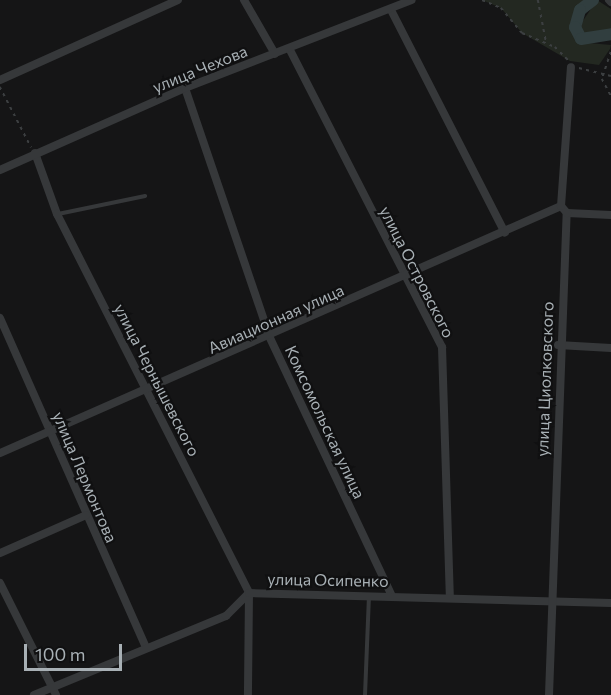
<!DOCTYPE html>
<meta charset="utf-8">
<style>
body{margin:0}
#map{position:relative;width:611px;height:695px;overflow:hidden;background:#151516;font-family:Commissioner,sans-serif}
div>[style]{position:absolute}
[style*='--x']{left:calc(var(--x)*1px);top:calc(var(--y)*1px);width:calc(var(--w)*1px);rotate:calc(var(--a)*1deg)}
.green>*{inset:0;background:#232821}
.river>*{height:12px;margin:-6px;padding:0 6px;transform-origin:6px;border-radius:6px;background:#313e3f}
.path>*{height:1.5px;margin-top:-0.75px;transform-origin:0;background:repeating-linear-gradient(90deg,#3c3f41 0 3px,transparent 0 7.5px)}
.lane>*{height:4px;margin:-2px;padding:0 2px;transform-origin:2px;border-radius:2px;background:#36383a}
.street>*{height:8px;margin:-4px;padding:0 4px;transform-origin:4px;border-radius:4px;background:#36383a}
span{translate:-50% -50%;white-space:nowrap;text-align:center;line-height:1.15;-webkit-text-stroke:4.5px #101011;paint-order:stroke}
.street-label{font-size:16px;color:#a8b0b5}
.scale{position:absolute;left:24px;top:644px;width:98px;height:27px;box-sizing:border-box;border:3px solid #a8b0b5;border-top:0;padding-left:8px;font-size:18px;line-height:21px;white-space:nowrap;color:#a8b0b5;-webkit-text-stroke:4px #101011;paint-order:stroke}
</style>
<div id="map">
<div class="green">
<div style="clip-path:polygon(482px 0,584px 0,573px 28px,578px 42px,611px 45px,610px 49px,599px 65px,570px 61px,522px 33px,501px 8px)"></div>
<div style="clip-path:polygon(597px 0,611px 9px,611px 31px,592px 38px,578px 28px)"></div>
</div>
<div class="river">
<div style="--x:593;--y:0;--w:16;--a:142"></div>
<div style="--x:580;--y:10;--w:18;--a:106"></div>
<div style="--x:575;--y:27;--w:13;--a:63"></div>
<div style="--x:581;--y:39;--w:30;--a:-9"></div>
</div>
<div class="path">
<div style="--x:482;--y:0;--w:21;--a:23"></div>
<div style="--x:501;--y:8;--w:33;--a:50"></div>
<div style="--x:522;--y:33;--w:36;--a:23"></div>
<div style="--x:555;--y:47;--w:20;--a:45"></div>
<div style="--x:538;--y:0;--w:42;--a:79"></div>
<div style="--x:611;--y:52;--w:28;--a:108"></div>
<div style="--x:602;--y:79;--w:19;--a:62"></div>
<div style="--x:579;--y:68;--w:33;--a:14"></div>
<div style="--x:0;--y:87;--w:68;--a:62.7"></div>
</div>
<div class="lane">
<div style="--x:58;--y:214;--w:89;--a:-11.7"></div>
<div style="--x:365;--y:695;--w:98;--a:-87.7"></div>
</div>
<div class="street">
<div style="--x:244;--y:0;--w:62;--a:60.1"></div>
<div style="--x:609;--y:0;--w:3;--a:45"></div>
<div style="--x:391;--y:10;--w:250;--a:62.9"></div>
<div style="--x:290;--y:50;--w:334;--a:62.9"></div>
<div style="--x:442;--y:347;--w:250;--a:88.2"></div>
<div style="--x:0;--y:80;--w:195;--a:-24.2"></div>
<div style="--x:185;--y:88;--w:264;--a:71.2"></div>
<div style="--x:270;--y:338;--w:283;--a:64.7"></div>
<div style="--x:35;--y:153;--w:65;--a:70.2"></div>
<div style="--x:57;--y:214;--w:425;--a:63.1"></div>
<div style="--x:249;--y:593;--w:102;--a:90.6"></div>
<div style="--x:0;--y:170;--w:202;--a:-23.9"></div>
<div style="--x:185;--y:88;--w:243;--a:-21.2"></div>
<div style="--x:567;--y:213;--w:44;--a:2.6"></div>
<div style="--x:0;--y:318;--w:360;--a:66.1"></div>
<div style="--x:558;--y:345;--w:53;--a:3.2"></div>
<div style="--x:0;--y:453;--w:613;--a:-23.76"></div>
<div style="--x:0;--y:553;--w:94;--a:-23.8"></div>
<div style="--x:0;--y:583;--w:125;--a:63.4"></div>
<div style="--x:34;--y:695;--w:208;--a:-22.4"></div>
<div style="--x:226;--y:616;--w:33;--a:-45"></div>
<div style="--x:249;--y:593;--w:362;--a:1.6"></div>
<div style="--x:549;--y:695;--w:482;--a:-87.9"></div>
<div style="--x:567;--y:213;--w:9;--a:-131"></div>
<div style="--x:561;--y:206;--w:139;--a:-85.9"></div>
</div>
<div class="street-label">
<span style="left:200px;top:69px;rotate:-22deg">улица Чехова</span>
<span style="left:417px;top:272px;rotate:63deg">улица Островского</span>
<span style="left:276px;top:319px;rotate:-24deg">Авиационная улица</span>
<span style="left:545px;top:379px;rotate:-88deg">улица Циолковского</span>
<span style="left:157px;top:380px;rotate:63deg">улица Чернышевского</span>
<span style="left:325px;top:422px;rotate:65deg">Комсомольская улица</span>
<span style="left:85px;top:477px;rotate:67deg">улица Лермонтова</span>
<span style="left:328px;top:580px;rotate:1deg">улица Осипенко</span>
</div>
<div class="scale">100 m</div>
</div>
